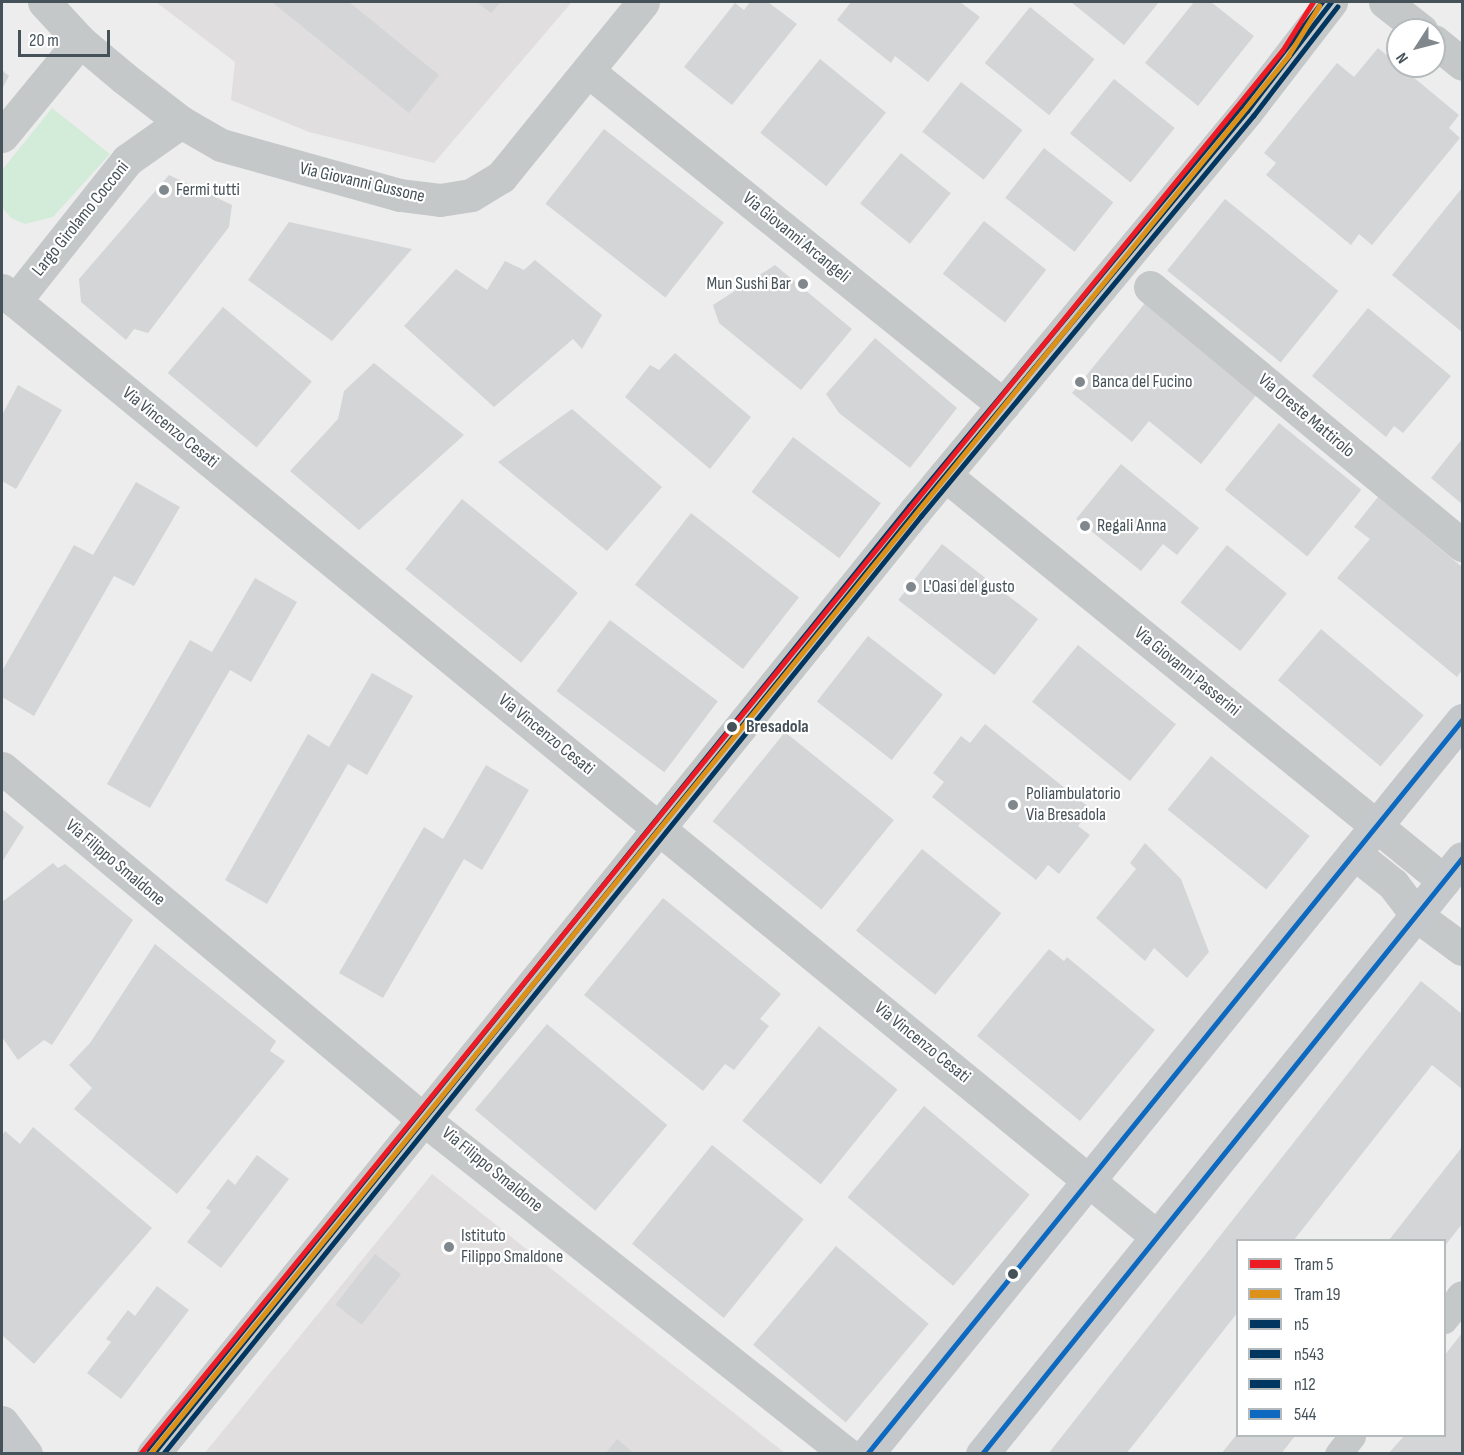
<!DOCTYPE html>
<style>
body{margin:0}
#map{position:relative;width:1464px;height:1455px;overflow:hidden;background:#eeeded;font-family:"Sofia Sans Condensed",sans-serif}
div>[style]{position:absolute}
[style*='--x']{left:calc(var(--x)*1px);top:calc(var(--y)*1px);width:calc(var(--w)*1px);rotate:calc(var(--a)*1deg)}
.education>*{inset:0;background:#e0dedf}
.green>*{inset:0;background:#d2ecd9}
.building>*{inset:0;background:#d4d5d6;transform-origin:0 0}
.pedestrian>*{height:27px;margin:-13.5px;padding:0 13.5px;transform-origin:13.5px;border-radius:13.5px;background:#c5c8c9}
.minor>*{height:33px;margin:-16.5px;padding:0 16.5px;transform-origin:16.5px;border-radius:16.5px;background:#c5c8c9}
.tertiary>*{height:33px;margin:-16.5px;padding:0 16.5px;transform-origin:16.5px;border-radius:16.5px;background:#c5c8c9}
.secondary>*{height:33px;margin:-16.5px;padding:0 16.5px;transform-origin:16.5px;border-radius:16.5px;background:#c5c8cb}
.bus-1>*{height:4.5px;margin:-2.25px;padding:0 2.25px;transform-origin:2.25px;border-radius:2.25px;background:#00365f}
.bus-2>*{height:4.5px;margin:-2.25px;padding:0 2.25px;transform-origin:2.25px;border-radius:2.25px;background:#00365f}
.bus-3>*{height:4.5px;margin:-2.25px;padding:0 2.25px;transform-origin:2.25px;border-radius:2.25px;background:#00365f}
.bus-4>*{height:4.5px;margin:-2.25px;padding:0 2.25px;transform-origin:2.25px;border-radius:2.25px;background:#0c69bf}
.tram-1>*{height:4.5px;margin:-2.25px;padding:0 2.25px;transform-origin:2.25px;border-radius:2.25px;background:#ed1c24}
.tram-2>*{height:4.5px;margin:-2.25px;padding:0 2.25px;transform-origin:2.25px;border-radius:2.25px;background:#dd9119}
.dots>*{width:16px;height:16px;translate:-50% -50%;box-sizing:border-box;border:3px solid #fff;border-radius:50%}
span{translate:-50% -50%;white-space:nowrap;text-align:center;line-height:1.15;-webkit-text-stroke:4.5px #fff;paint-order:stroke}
.street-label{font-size:18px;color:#465259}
.poi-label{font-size:18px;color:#465259}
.left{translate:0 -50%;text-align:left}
.right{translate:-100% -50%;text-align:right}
.stop-label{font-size:18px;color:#465259;font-weight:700}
.frame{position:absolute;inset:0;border:3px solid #465259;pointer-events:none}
.legend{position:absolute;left:1236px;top:1239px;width:210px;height:198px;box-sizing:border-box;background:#fff;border:2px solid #b5babd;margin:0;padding:8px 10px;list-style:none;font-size:18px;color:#465259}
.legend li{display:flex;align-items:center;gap:12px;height:30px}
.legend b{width:30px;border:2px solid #b5babd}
.north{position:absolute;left:1386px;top:18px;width:60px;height:60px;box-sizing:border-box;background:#fff;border:2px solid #b5babd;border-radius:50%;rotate:234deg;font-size:16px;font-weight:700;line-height:24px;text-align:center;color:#465259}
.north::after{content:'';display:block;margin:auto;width:21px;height:27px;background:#81888d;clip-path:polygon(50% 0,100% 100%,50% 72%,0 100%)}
.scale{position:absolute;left:18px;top:30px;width:92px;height:27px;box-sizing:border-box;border:3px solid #465259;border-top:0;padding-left:8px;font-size:18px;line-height:21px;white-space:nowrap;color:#465259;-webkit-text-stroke:4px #fff;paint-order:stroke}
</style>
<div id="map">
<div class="education">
<div style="clip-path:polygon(156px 2px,572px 2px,434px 163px,309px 132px,231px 100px,235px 62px)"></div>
<div style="clip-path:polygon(432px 1174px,617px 1321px,785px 1453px,204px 1454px)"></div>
</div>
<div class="green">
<div style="clip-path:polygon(52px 108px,110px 154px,53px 217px,25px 224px,11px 218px,2px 207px,2px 170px)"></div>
</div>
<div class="building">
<div style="clip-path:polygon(272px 2px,349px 2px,439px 75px,409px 113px)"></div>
<div style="clip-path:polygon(477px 2px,501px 2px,491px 13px)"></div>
<div style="clip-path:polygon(750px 2px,768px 2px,797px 24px,732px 105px,684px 67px,735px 3px,744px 10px)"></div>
<div style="clip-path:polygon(851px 2px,960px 2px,980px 17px,928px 82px,895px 56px,891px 63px,837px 20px)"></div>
<div style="clip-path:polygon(1071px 2px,1159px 2px,1124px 45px)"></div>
<div style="clip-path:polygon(1194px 2px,1211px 2px,1254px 36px,1198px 106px,1145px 63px)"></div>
<div style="left:1030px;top:7px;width:83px;height:72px;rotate:39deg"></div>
<div style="clip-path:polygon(1378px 48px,1459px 115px,1449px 128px,1460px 138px,1372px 245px,1359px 234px,1351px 245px,1266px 175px,1276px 163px,1264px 153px,1337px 63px,1354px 77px)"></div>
<div style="left:820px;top:59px;width:85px;height:95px;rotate:39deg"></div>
<div style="clip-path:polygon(2px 70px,9px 76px,2px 89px)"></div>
<div style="left:1114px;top:79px;width:78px;height:70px;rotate:39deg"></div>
<div style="left:961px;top:82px;width:78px;height:63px;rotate:38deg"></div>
<div style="left:604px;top:129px;width:152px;height:95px;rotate:38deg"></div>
<div style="left:1044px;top:148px;width:88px;height:63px;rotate:38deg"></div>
<div style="left:901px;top:153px;width:64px;height:65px;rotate:39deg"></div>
<div style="clip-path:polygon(169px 175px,232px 205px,229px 227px,148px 333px,134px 329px,126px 340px,81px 302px,79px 279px)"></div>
<div style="clip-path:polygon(1462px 188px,1462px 332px,1392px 275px)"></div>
<div style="left:1225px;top:199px;width:146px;height:92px;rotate:39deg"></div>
<div style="left:984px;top:221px;width:79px;height:67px;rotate:38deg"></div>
<div style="clip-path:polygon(289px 222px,412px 249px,332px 341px,248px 280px)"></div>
<div style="clip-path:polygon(535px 260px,602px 315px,582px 349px,573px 339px,494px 407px,404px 326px,456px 269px,487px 290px,505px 261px,524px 270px)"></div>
<div style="clip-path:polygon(775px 265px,852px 329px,801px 390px,719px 323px,713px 305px)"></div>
<div style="clip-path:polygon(1146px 302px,1257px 394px,1201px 464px,1149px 421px,1132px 442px,1072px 393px)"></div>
<div style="left:223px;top:307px;width:116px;height:86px;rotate:40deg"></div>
<div style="clip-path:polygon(1368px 308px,1451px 376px,1403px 433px,1394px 426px,1386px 437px,1312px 376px)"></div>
<div style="clip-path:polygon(875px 338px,957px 408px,910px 468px,839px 413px,826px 394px)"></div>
<div style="clip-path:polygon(675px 353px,751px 417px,710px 469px,625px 397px,650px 365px,659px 370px)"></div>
<div style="clip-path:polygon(374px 363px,464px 435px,359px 530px,290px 471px,338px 419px,344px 391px)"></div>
<div style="clip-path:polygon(18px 385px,62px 410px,16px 489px,2px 481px,2px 415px)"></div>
<div style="clip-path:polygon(572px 409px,662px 487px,607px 551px,498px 462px)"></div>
<div style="left:1279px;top:423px;width:106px;height:86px;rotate:39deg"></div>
<div style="left:793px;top:437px;width:110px;height:69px;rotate:37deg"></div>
<div style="clip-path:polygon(1462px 439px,1462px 504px,1431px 478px)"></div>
<div style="clip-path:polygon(1121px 464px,1199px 528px,1177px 555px,1163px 544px,1141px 571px,1076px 519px)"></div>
<div style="clip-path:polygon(136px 482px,180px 507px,134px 586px,114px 576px,34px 716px,2px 697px,2px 671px,74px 545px,93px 555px)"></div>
<div style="clip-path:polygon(1378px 497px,1462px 567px,1462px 670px,1457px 677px,1337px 578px,1370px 539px,1354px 527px)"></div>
<div style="left:462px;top:499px;width:149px;height:90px;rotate:39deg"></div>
<div style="left:691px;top:513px;width:137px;height:91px;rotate:38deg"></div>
<div style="left:942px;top:544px;width:122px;height:71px;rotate:38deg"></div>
<div style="left:1227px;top:545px;width:77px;height:74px;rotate:39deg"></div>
<div style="clip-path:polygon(255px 578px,297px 602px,251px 682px,230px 670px,150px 808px,107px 784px,190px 640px,212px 652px)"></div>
<div style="left:610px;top:620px;width:135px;height:89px;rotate:37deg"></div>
<div style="left:1321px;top:629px;width:134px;height:67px;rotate:40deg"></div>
<div style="left:868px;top:636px;width:95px;height:83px;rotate:38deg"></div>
<div style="left:1078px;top:645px;width:126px;height:73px;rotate:39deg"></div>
<div style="clip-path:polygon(372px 673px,413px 696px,367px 775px,348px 764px,267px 904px,225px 880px,308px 734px,329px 747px)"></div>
<div style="clip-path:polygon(985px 724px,1091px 809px,1078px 826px,1090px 835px,1059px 874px,1048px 865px,1036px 880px,932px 797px,944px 782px,933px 773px,961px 736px,970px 743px)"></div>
<div style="left:785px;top:732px;width:140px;height:115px;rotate:39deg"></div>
<div style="left:1211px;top:756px;width:127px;height:69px;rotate:39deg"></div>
<div style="clip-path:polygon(486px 765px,529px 790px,482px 870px,464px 859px,383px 998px,339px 973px,424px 827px,443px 839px)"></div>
<div style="clip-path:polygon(2px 809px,24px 827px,2px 862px)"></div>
<div style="clip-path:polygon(1145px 843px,1181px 879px,1209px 952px,1187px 978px,1154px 948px,1145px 961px,1096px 918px,1136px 869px,1130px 863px)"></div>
<div style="left:922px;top:849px;width:102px;height:105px;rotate:39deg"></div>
<div style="clip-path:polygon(53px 863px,58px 868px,65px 864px,133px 920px,52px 1045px,44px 1040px,18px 1060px,2px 1037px,2px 902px)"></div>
<div style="clip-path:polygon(663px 898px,781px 994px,760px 1019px,769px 1026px,734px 1070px,725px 1064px,703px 1091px,584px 995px)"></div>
<div style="clip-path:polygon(155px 944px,276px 1041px,270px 1051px,285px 1061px,177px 1194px,74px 1109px,92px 1088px,69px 1065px,90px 1043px)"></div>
<div style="clip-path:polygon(1049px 949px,1064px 961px,1067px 957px,1155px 1030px,1080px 1121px,977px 1036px)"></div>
<div style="clip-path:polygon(1421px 981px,1462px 1014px,1462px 1089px,1432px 1065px,1294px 1240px,1238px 1240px,1238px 1312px,1126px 1454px,1048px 1454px)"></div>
<div style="left:547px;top:1024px;width:157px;height:112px;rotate:40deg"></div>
<div style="left:819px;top:1026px;width:101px;height:122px;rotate:39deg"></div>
<div style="left:924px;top:1106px;width:138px;height:119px;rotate:40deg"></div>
<div style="clip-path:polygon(33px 1127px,152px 1228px,34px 1364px,2px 1335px,2px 1136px,5px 1131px,20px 1144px)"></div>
<div style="left:712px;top:1145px;width:118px;height:127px;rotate:39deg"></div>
<div style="clip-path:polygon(1462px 1147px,1462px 1224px,1444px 1247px,1444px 1240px,1389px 1240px)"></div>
<div style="clip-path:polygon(257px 1155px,289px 1179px,221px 1268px,187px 1242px,211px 1211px,206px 1208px,228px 1179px,235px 1185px)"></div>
<div style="left:836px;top:1246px;width:121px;height:129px;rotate:40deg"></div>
<div style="left:375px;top:1254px;width:33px;height:64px;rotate:38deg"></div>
<div style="clip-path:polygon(157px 1286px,189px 1310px,121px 1399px,87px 1373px,111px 1342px,106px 1339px,128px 1310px,135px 1316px)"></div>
<div style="clip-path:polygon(1462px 1333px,1462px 1454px,1388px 1454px,1404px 1436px,1444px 1436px,1444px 1356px)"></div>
<div style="clip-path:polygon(1238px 1433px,1238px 1436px,1295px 1436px,1281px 1454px,1221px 1454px)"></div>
<div style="clip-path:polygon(617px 1439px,635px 1454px,605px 1454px)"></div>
</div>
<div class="pedestrian">
<div style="--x:1444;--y:1320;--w:22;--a:-51"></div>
<div style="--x:1338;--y:1454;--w:23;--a:-52"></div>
</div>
<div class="minor">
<div style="--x:1385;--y:2;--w:46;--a:37.9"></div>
<div style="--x:1434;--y:41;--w:36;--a:39"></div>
<div style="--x:588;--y:71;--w:533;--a:38.83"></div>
<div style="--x:1150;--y:287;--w:405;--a:39.6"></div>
<div style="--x:15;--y:301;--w:1474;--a:39.33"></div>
<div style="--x:945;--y:475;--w:643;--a:39.13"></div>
<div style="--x:2;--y:768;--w:540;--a:39.82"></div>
<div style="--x:417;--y:1114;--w:548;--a:38.33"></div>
<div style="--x:1354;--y:853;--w:50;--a:38.5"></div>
<div style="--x:1393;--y:884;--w:39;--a:53"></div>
<div style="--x:1416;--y:915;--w:57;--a:36.5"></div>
<div style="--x:1458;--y:1303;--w:7;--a:-56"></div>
<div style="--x:153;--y:1454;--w:1212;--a:-51.06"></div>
<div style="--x:915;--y:511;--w:520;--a:-50.31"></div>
<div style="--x:1247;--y:111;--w:138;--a:-52.4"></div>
</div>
<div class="tertiary">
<div style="--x:44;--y:2;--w:53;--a:47.3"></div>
<div style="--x:80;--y:41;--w:57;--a:40.1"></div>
<div style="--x:124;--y:78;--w:72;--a:37.7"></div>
<div style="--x:181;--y:122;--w:46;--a:29.9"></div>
<div style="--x:221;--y:145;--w:186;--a:15.6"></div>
<div style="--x:400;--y:195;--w:40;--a:7.1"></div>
<div style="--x:440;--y:200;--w:31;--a:-9"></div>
<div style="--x:471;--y:195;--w:35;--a:-31"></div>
<div style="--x:501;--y:177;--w:225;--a:-50.9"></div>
<div style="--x:2;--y:136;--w:123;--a:-50.6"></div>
<div style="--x:2;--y:290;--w:17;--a:40"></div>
<div style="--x:15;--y:301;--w:180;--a:-51.5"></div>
<div style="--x:127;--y:160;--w:66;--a:-35.1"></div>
</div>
<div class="secondary">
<div style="--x:2;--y:1422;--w:40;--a:53"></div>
<div style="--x:867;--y:1454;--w:945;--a:-50.97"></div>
<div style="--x:982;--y:1454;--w:765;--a:-51.15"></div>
</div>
<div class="bus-1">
<div style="--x:153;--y:1454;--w:1212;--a:-51.06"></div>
<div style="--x:915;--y:511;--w:520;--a:-50.31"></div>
<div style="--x:1247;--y:111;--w:138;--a:-52.4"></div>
</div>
<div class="bus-2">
<div style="--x:163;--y:1454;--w:1206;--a:-51.06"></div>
<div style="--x:921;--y:516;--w:520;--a:-50.31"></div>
<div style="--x:1253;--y:116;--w:138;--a:-52.4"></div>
</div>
<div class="bus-3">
<div style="--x:147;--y:1449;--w:1212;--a:-51.06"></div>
<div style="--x:909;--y:506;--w:520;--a:-50.31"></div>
<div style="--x:1241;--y:106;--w:132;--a:-52.1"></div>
</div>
<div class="bus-4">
<div style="--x:867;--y:1454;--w:945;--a:-50.97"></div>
<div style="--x:982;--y:1454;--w:765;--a:-51.15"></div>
</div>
<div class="tram-1">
<div style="--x:140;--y:1454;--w:1809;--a:-50.86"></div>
<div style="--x:1282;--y:51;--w:58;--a:-57.7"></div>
</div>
<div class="tram-2">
<div style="--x:150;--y:1454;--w:1803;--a:-50.85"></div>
<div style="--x:1288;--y:56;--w:59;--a:-58.2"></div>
</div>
<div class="dots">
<div style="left:164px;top:190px;background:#81888d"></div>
<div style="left:803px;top:284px;background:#81888d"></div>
<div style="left:1080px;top:382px;background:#81888d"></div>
<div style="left:1085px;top:526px;background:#81888d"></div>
<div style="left:911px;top:587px;background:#81888d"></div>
<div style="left:732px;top:727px;background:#465259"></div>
<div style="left:1013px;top:805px;background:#81888d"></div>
<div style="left:449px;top:1247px;background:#81888d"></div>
<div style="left:1013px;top:1274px;background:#465259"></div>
</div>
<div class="street-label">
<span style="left:362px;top:183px;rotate:13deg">Via Giovanni Gussone</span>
<span style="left:81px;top:219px;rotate:-51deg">Largo Girolamo Cocconi</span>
<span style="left:796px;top:238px;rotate:39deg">Via Giovanni Arcangeli</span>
<span style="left:1306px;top:416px;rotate:40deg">Via Oreste Mattirolo</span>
<span style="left:170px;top:428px;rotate:39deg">Via Vincenzo Cesati</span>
<span style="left:1187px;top:672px;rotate:39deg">Via Giovanni Passerini</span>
<span style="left:546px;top:735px;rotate:39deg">Via Vincenzo Cesati</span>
<span style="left:115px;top:863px;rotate:40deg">Via Filippo Smaldone</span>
<span style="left:922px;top:1043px;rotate:39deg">Via Vincenzo Cesati</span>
<span style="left:492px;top:1170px;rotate:39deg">Via Filippo Smaldone</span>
</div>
<div class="poi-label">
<span class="left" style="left:176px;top:190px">Fermi tutti</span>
<span class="right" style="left:791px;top:284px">Mun Sushi Bar</span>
<span class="left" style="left:1092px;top:382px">Banca del Fucino</span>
<span class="left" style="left:1097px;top:526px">Regali Anna</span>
<span class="left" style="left:923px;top:587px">L'Oasi del gusto</span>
<span class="left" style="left:1026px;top:805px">Poliambulatorio<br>Via Bresadola</span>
<span class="left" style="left:461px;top:1247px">Istituto<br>Filippo Smaldone</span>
</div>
<div class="stop-label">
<span class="left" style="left:746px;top:727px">Bresadola</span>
</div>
<div class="frame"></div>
<ul class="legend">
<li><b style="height:8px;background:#ed1c24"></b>Tram 5</li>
<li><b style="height:8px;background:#dd9119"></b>Tram 19</li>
<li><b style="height:8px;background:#00365f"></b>n5</li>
<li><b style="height:8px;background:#00365f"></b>n543</li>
<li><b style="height:8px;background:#00365f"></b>n12</li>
<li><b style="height:8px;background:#0c69bf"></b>544</li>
</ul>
<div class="north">N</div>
<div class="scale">20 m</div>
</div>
